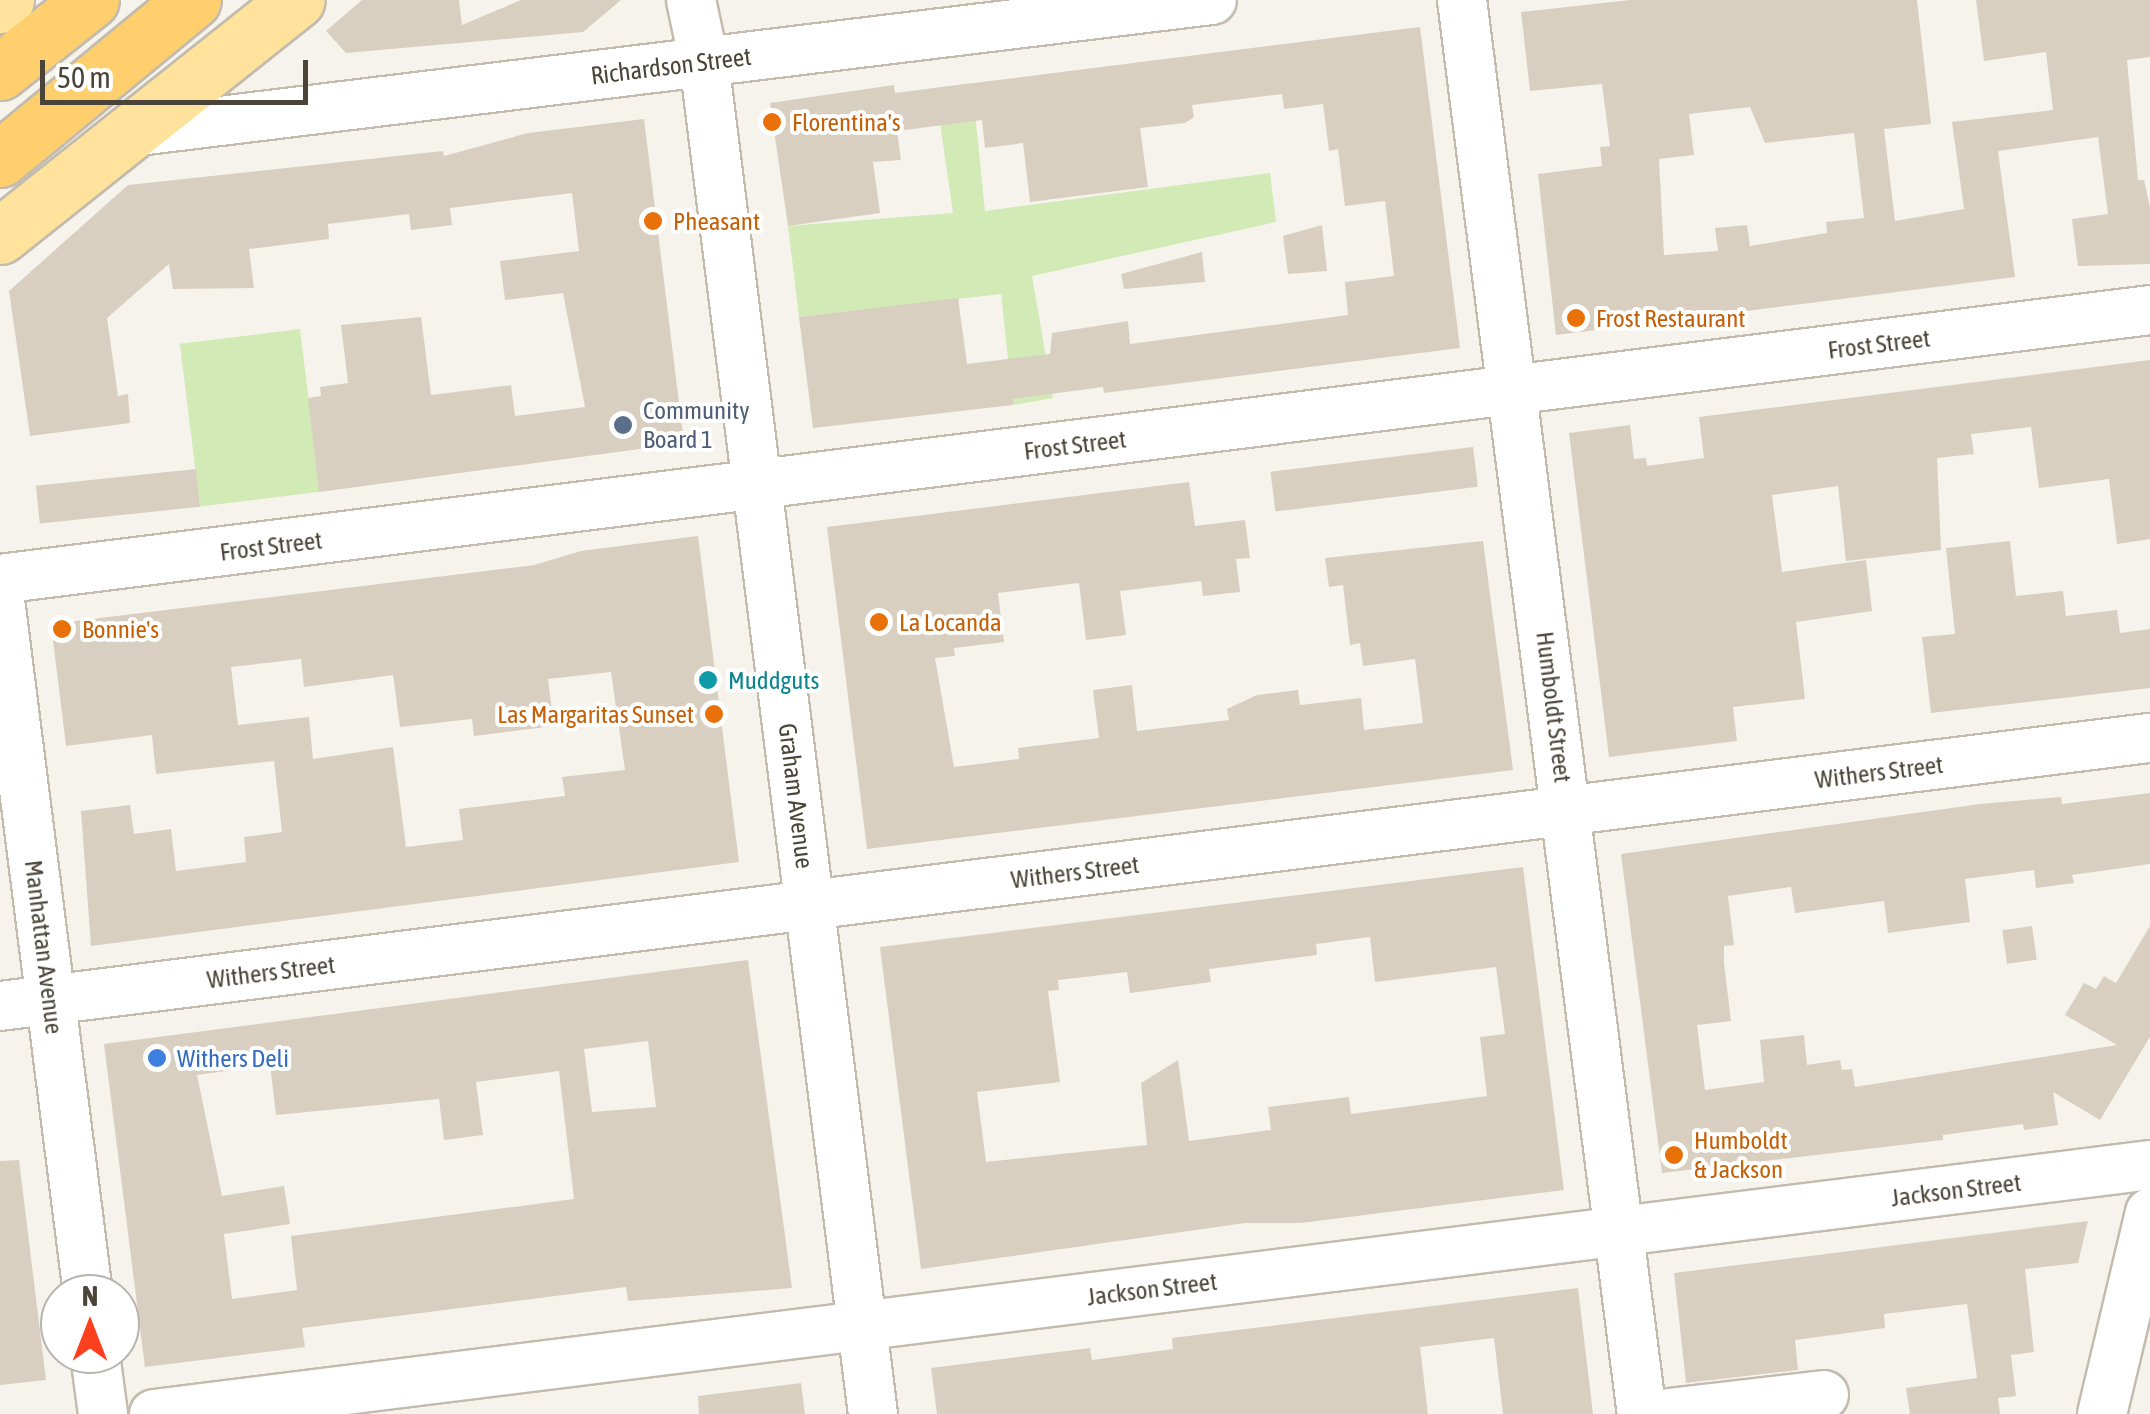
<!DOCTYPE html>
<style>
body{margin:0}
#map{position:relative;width:2150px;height:1414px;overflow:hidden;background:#f6f3ec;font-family:"Asap Condensed",sans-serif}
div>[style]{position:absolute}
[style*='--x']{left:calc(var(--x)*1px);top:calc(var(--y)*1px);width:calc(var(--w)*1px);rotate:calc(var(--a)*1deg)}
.green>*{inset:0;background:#d2eab5;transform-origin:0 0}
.building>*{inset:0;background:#d8cfc1;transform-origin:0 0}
.roads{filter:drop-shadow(2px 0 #c2bbae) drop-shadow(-2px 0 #c2bbae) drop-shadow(0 2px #c2bbae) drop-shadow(0 -2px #c2bbae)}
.minor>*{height:48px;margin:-24px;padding:0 24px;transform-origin:24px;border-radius:24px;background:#fff}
.major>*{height:55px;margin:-27.5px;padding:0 27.5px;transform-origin:27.5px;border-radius:27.5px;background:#ffe39c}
.highway>*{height:55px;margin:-27.5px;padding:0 27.5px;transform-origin:27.5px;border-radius:27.5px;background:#ffcf6e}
.dots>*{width:28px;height:28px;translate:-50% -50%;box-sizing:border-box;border:5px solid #fff;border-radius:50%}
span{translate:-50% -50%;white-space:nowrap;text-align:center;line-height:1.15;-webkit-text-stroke:8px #fff;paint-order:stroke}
.street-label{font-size:25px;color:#4b4439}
.food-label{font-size:25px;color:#c56008}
.left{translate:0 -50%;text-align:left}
.right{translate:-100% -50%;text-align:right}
.service-label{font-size:25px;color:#4e5e75}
.culture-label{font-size:25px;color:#0d838f}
.shop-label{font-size:25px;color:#366cbe}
.north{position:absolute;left:40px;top:1274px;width:100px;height:100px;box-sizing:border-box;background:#fff;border:2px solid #b7b4b0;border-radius:50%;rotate:0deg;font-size:28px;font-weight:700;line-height:40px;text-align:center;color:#4b4439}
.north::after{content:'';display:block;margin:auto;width:35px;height:45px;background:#fc3f1d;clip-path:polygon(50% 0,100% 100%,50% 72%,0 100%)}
.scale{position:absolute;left:40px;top:60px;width:268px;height:45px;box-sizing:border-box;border:5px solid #4b4439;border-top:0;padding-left:12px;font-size:30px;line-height:35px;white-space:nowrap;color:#4b4439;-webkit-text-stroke:8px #fff;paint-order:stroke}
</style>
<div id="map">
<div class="green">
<div style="clip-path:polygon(972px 83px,985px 211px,1270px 173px,1276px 222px,1032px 276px,1053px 398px,1013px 405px,1001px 294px,799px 317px,788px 226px,953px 213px,935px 88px)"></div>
<div style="left:300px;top:329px;width:164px;height:121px;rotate:83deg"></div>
</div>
<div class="building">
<div style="clip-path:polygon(362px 0,459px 0,462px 25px,521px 0,621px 0,583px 32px,346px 53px,326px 31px)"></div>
<div style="clip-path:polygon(evenodd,1630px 0,1917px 0,1931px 124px,1884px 129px,1895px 221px,1964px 209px,1952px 122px,2053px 110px,2046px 52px,1984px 61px,1976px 0,2150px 0,2150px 57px,2127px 60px,2138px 180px,2144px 180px,2150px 207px,2150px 264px,2078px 266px,2072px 219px,2108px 214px,2098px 137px,1998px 151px,2015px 277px,1556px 335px,1538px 174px,1602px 166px,1600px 147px,1610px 146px,1602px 84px,1530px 91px,1521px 12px,1630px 0,1750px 107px,1765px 143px,1854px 133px,1864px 218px,1826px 222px,1827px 233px,1750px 246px,1747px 225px,1715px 228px,1718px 251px,1664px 255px,1659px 159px,1694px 155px,1689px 114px,1750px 107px)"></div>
<div style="clip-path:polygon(1420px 27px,1460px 348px,1104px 393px,1103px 387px,1013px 399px,1013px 405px,813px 428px,799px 317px,958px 298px,967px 364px,1050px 354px,1052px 333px,1128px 321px,1130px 344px,1348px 315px,1345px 282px,1394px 276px,1385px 201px,1345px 206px,1338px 149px,1329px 151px,1323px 104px,1284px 109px,1282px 94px,1192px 105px,1194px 117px,1185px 123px,1140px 128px,1148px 187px,1030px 202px,1023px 143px,985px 148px,982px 120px,897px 131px,901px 160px,873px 162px,880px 213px,788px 226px,770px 103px,894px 85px,895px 93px)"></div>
<div style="clip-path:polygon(644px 119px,684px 443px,319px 492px,308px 398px,321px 396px,320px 387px,348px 383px,341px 325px,421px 317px,431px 395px,511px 385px,515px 416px,585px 407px,563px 293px,505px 300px,500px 261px,579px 251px,572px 193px,450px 208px,452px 225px,411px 230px,409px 214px,328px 224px,329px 239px,249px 249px,254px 288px,173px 289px,169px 264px,107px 318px,118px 396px,128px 394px,130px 423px,30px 436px,9px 291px,128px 185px,443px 151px,444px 156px,528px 133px)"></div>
<div style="clip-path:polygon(1322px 225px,1327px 271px,1288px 274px,1283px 236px)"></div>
<div style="clip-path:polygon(1202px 252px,1205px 282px,1124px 289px,1121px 274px)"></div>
<div style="clip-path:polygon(2150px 360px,2150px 539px,2117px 544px,2109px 479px,2039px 488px,2031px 427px,1971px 434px,1974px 454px,1937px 458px,1941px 550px,1846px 561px,1838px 486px,1772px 495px,1782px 572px,1866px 560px,1872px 611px,1796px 622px,1805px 699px,1733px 707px,1737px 741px,1609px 757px,1569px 433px,1630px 425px,1634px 459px,1646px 458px,1647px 466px,1704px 458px,1699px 417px)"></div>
<div style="left:1473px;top:447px;width:40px;height:204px;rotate:83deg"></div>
<div style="left:196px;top:469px;width:38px;height:161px;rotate:84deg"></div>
<div style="clip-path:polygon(1189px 482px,1195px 526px,1245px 520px,1250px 558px,1236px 559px,1240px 592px,1203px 596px,1201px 581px,1120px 591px,1126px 635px,1086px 640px,1079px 583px,998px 593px,1004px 642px,954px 648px,955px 656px,935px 658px,954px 767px,1019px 759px,1018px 748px,1099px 738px,1093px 690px,1132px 685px,1137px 731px,1229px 720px,1227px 709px,1257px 695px,1298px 690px,1300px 705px,1361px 698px,1364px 730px,1423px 723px,1415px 659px,1363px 666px,1360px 643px,1350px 645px,1343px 585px,1329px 587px,1325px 558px,1483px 541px,1513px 770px,867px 849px,827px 527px)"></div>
<div style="clip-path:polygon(evenodd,698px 536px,739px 862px,91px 946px,81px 811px,130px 805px,134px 834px,171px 829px,176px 871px,246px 862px,244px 837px,282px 832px,274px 761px,156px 774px,152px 735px,66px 746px,51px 624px,534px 565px,581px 551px,698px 536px,301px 659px,304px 687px,393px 675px,400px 727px,472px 719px,474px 736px,554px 726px,548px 679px,611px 672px,625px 770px,562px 777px,565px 796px,459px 809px,463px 840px,406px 847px,393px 747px,313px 759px,309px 717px,238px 725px,231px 667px,301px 659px)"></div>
<div style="clip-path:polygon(2010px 541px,2016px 596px,2063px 591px,2066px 616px,2117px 610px,2120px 633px,2150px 629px,2150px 688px,1931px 713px,1922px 637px,1955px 634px,1946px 548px)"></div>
<div style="clip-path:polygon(2150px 793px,2150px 864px,2072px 875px,2074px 883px,2036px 888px,2034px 870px,1965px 879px,1970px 922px,1888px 933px,1884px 901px,1795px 913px,1791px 887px,1728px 896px,1734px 945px,1724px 946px,1724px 963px,1731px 1021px,1697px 1025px,1705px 1090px,1764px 1082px,1760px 1040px,1804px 1035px,1807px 1065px,1840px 1060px,1842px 1070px,1852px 1069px,1855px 1087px,2117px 1045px,2065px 1015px,2084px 983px,2096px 989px,2104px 976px,2116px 983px,2150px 926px,2150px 1037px,2100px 1120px,2053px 1092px,2058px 1125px,2024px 1130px,2023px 1124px,1943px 1135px,1943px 1140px,1662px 1173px,1621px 854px,1980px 804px,2061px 797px,2062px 804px)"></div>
<div style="clip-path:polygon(evenodd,1523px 867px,1564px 1190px,1301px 1223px,1245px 1223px,921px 1269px,880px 947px,1523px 867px,1370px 937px,1375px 982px,1496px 967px,1505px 1034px,1480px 1037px,1487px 1096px,1351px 1114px,1349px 1097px,1268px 1107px,1271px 1130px,1189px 1141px,1178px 1060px,1141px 1083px,1147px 1145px,986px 1162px,977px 1092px,1060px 1082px,1048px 991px,1059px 990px,1058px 980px,1127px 972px,1130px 993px,1211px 982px,1209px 969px,1317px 955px,1316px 944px,1370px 937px)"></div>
<div style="left:2032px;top:926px;width:34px;height:30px;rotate:82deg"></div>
<div style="clip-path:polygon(evenodd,748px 960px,792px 1288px,628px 1301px,626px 1287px,302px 1328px,305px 1347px,145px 1367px,104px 1044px,748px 960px,648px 1041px,656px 1107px,592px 1112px,584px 1049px,648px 1041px,748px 960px,270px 1065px,276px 1115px,439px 1099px,444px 1140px,483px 1135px,476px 1082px,559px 1071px,574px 1199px,291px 1236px,297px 1290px,232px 1299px,224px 1234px,290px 1224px,284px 1186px,222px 1196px,197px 1075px,270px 1065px)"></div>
<div style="clip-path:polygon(19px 1160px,46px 1380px,0 1385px,0 1161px)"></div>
<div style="clip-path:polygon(2088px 1221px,2078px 1263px,2025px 1269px,2034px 1352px,2011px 1355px,2016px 1396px,1998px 1398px,2000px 1414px,1910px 1414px,1906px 1388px,1977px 1378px,1967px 1304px,1884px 1314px,1885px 1328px,1795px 1340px,1798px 1370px,1686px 1383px,1674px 1273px)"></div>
<div style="clip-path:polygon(1578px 1288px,1593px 1414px,1503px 1414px,1494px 1338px,1420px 1347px,1428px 1414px,937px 1414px,931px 1368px,1090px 1348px,1092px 1360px,1173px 1349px,1172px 1338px)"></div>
<div style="clip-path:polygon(801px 1383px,805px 1414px,699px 1414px,698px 1396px)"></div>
</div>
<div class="roads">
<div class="minor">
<div style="--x:691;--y:0;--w:62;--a:78"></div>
<div style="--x:704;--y:61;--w:1364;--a:82.88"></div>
<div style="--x:1462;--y:0;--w:1425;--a:82.75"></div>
<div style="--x:130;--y:132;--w:1090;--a:-6.96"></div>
<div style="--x:0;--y:579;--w:2167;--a:-7.13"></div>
<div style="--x:0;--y:600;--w:700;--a:82.77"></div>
<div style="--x:0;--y:1006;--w:2167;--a:-7.11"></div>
<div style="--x:95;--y:1354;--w:61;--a:82.4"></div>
<div style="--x:154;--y:1414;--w:2011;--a:-7.11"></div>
<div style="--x:1660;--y:1414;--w:165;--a:-6.6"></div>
<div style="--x:2102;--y:1414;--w:207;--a:-76.6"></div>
</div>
<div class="major">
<div style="--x:0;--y:5;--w:8;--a:-40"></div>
<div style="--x:0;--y:236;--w:379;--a:-38.5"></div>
</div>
<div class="highway">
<div style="--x:0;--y:72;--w:116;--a:-38.4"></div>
<div style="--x:0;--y:159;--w:250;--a:-39.5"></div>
</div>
</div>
<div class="dots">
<div style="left:772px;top:122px;background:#e8710a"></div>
<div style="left:653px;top:221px;background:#e8710a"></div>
<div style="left:1576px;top:318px;background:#e8710a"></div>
<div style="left:623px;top:425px;background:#5c6f8a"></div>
<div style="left:879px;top:622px;background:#e8710a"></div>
<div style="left:62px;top:629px;background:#e8710a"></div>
<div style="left:708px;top:680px;background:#0f9aa8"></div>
<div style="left:714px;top:714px;background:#e8710a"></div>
<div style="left:157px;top:1058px;background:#3f7fe0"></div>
<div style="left:1674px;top:1155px;background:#e8710a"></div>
</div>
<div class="street-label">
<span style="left:671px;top:66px;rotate:-7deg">Richardson Street</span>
<span style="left:1879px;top:344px;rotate:-7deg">Frost Street</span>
<span style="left:1075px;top:445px;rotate:-7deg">Frost Street</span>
<span style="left:271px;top:546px;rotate:-7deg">Frost Street</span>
<span style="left:1554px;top:707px;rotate:83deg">Humboldt Street</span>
<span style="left:1879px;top:772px;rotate:-7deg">Withers Street</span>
<span style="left:796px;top:796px;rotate:83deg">Graham Avenue</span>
<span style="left:1075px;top:872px;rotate:-7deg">Withers Street</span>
<span style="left:44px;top:947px;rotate:83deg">Manhattan Avenue</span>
<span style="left:271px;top:972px;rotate:-7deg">Withers Street</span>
<span style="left:1956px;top:1190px;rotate:-7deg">Jackson Street</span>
<span style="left:1152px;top:1289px;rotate:-7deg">Jackson Street</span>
</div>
<div class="food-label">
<span class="left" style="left:792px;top:122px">Florentina's</span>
<span class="left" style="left:673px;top:221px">Pheasant</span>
<span class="left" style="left:1596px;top:318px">Frost Restaurant</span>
<span class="left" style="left:899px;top:622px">La Locanda</span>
<span class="left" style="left:82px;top:629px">Bonnie's</span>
<span class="right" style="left:694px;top:714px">Las Margaritas Sunset</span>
<span class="left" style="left:1694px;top:1155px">Humboldt<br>&amp; Jackson</span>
</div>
<div class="service-label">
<span class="left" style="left:643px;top:425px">Community<br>Board 1</span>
</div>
<div class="culture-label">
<span class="left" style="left:728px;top:680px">Muddguts</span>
</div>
<div class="shop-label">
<span class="left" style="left:177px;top:1058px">Withers Deli</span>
</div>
<div class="north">N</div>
<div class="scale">50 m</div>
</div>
